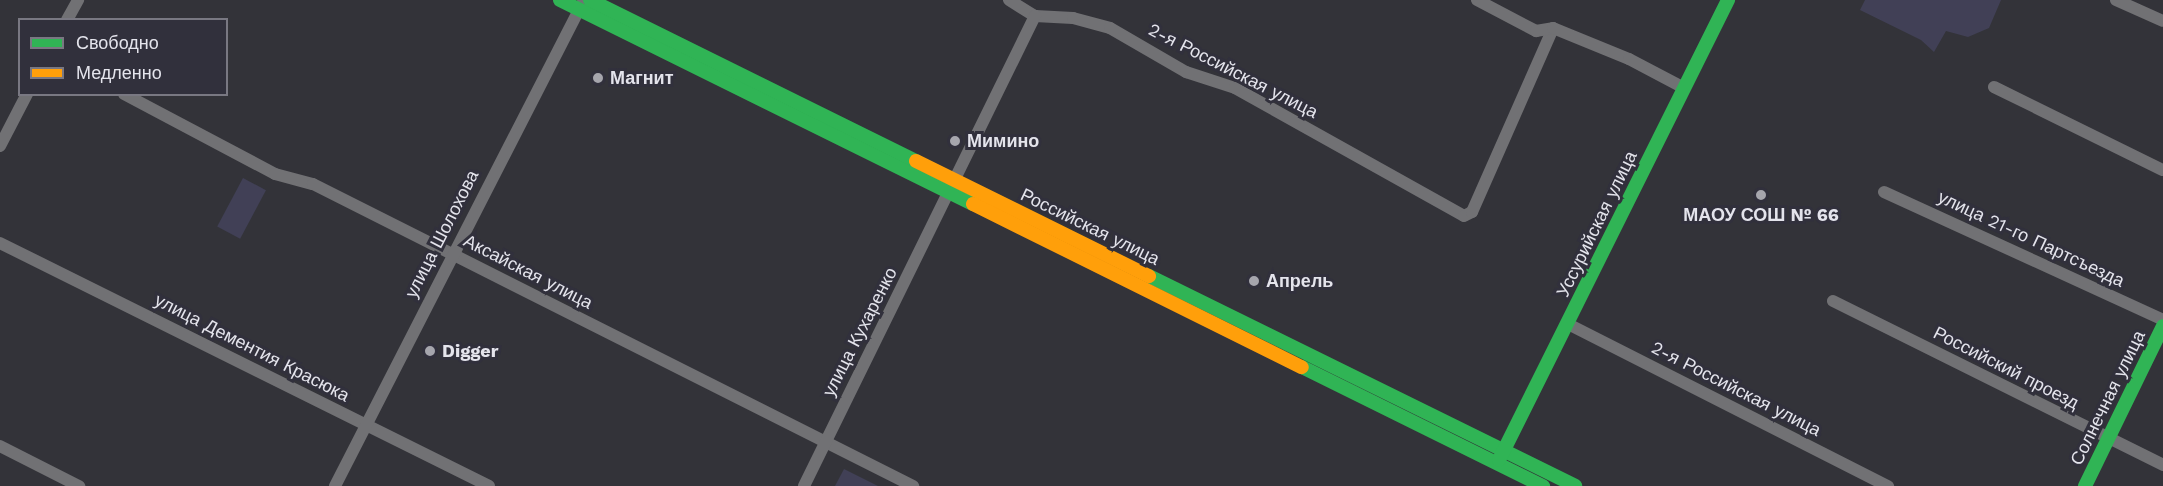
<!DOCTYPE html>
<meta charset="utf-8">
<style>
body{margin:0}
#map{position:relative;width:2163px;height:486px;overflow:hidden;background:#333339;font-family:"Work Sans",sans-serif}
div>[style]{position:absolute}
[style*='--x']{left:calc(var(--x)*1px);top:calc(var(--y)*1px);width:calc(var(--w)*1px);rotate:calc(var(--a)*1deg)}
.green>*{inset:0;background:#414056;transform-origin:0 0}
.street>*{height:12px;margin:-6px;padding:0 6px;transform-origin:6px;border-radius:6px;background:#717174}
.fast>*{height:14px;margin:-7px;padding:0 7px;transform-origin:7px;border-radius:7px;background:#30b455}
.slow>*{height:14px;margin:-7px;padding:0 7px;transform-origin:7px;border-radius:7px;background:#ff9f0a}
.dots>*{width:16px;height:16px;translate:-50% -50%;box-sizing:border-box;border:3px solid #31303c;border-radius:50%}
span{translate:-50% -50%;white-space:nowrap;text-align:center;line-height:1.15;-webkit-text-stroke:6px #31303c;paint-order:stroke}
.street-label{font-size:18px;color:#e4e4ec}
.poi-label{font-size:18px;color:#e4e4ec;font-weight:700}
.left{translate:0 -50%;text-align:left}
.legend{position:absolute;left:18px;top:18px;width:210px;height:78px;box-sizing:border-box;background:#31303c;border:2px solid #797882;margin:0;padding:8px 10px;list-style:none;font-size:18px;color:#e4e4ec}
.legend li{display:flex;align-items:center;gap:12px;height:30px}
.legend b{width:30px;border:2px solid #797882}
</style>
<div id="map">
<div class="green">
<div style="clip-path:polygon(1865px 0,2001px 0,1989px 28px,1968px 37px,1946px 31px,1934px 52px,1921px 40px,1860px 10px)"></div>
<div style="left:243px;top:178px;width:26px;height:55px;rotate:28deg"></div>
<div style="clip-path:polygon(844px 469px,878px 486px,835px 486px)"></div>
</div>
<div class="street">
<div style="--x:1009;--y:0;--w:31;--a:32"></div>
<div style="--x:1035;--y:16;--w:38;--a:3"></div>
<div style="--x:1073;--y:18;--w:38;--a:15"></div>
<div style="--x:1110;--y:28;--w:88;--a:30.1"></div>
<div style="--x:1186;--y:72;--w:52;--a:18.1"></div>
<div style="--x:1235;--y:88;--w:262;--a:29.2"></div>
<div style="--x:1464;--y:216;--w:9;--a:-27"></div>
<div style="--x:1472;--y:212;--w:201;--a:-66.2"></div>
<div style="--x:1477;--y:0;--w:67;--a:27.7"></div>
<div style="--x:1536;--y:31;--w:17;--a:-10"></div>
<div style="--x:1553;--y:28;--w:82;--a:22.2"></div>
<div style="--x:1629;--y:59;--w:62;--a:27.8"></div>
<div style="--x:2116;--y:0;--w:51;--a:24.1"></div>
<div style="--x:67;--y:20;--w:23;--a:-61"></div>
<div style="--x:1994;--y:87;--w:188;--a:26.2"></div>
<div style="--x:124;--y:94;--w:171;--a:27.9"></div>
<div style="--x:275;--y:174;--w:39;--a:15"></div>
<div style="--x:313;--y:184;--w:672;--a:26.72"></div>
<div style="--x:0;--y:146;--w:59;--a:-62.6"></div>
<div style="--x:1884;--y:192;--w:307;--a:24.6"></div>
<div style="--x:0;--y:243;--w:546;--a:26.42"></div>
<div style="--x:1833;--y:301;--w:369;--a:26.4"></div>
<div style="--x:1568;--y:324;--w:359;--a:26.9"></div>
<div style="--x:0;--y:446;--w:89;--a:26.9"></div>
<div style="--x:335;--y:486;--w:542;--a:-62.87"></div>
<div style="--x:804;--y:486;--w:524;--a:-63.83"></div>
</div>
<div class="fast">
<div style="--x:560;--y:0;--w:461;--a:26.3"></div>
<div style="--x:590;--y:0;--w:364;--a:26.3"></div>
<div style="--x:1149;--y:276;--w:475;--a:26.2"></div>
<div style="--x:1302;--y:367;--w:269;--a:26.3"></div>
<div style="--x:1499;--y:460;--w:514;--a:-63.53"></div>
<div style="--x:2085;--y:486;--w:178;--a:-64"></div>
</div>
<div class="slow">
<div style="--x:916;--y:161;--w:260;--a:26.3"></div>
<div style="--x:973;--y:204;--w:367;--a:26.4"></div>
</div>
<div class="dots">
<div style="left:598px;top:78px;background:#a6a6ad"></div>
<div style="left:955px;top:141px;background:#a6a6ad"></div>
<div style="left:1761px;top:195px;background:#a6a6ad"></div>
<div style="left:1254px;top:281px;background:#a6a6ad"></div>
<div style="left:430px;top:351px;background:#a6a6ad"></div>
</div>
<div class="street-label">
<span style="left:1233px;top:71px;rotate:27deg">2-я Российская улица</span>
<span style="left:1597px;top:224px;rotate:-64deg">Уссурийская улица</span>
<span style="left:1090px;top:227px;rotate:26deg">Российская улица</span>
<span style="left:442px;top:234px;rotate:-63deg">улица Шолохова</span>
<span style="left:2031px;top:239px;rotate:25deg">улица 21-го Партсъезда</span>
<span style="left:528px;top:272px;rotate:27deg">Аксайская улица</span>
<span style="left:860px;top:332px;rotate:-63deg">улица Кухаренко</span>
<span style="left:252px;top:348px;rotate:27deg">улица Дементия Красюка</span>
<span style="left:2006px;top:368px;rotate:27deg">Российский проезд</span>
<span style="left:1736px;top:389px;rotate:27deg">2-я Российская улица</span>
<span style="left:2108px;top:398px;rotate:-64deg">Солнечная улица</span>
</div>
<div class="poi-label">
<span class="left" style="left:610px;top:78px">Магнит</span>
<span class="left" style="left:967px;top:141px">Мимино</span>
<span style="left:1761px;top:215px">МАОУ СОШ № 66</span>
<span class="left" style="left:1266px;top:281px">Апрель</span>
<span class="left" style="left:442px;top:351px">Digger</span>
</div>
<ul class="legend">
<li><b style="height:8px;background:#30b455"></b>Свободно</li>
<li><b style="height:8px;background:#ff9f0a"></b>Медленно</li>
</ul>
</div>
